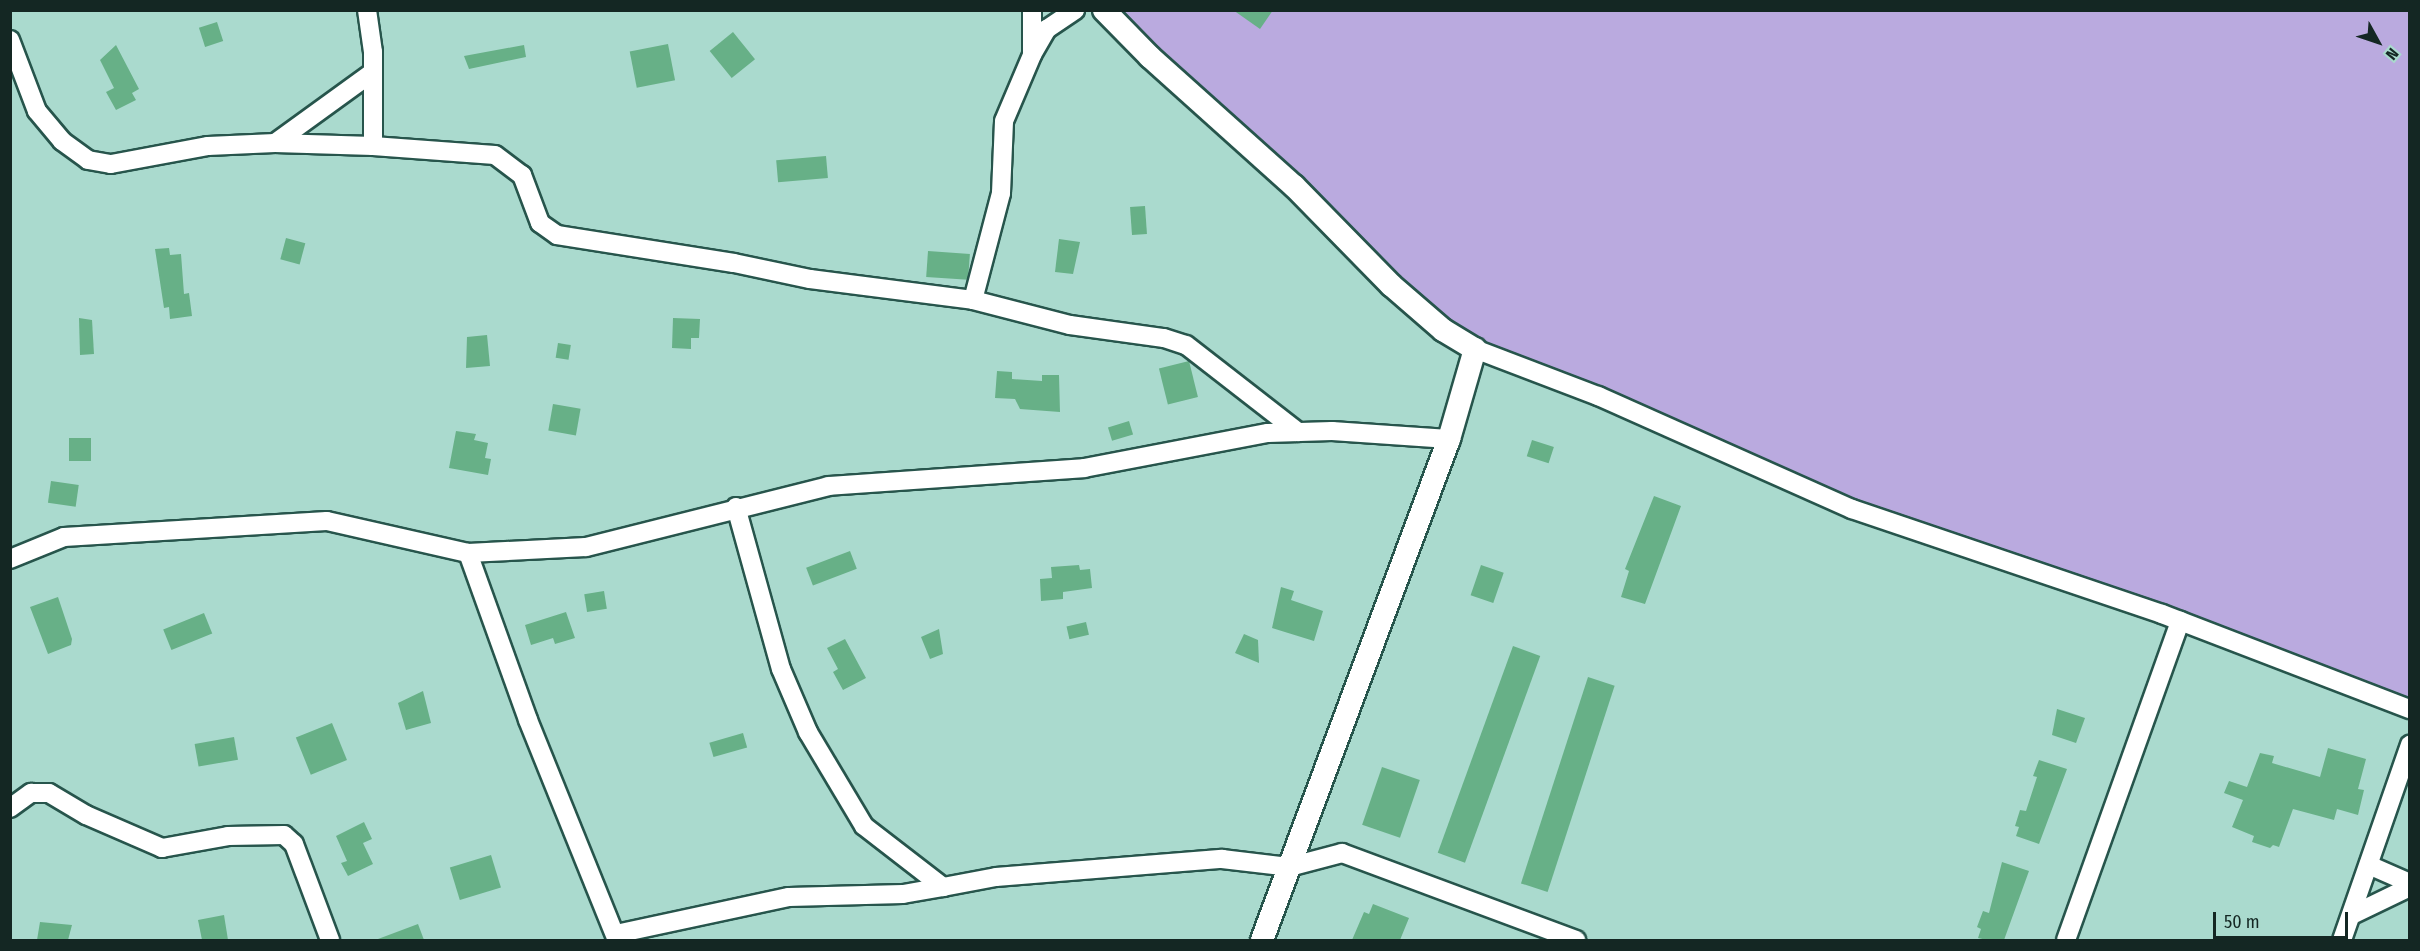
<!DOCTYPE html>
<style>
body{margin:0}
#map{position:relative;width:2420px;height:951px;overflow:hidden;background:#aadace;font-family:"Fira Sans Condensed",sans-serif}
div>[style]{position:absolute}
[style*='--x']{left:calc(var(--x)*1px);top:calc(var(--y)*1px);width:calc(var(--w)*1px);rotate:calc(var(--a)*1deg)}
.green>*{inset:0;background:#baaadf}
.building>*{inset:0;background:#67b087;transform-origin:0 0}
.roads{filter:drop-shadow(2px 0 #27554c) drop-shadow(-2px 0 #27554c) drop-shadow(0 2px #27554c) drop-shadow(0 -2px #27554c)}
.minor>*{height:18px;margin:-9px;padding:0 9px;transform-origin:9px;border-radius:9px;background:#fff}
.tertiary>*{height:22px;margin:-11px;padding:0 11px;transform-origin:11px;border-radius:11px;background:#fff}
span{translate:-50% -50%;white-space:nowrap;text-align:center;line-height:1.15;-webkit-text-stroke:4.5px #aadace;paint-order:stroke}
.frame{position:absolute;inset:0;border:12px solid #142723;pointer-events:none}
.north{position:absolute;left:2348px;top:12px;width:60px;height:60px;-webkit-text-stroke:4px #aadace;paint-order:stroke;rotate:130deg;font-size:16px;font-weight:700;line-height:24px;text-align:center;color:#142723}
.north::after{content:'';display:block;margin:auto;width:21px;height:27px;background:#142723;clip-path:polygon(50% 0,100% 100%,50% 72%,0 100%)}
.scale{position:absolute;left:2213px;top:912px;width:135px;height:27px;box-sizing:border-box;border:3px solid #142723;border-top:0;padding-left:8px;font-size:18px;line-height:21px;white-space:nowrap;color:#142723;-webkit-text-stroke:4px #aadace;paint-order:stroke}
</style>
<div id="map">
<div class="green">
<div style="clip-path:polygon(1104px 11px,2409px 11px,2409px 709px,1852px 509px,1475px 349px)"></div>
</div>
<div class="building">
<div style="clip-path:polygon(1233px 10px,1273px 10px,1260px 29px)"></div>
<div style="left:217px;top:22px;width:20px;height:19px;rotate:72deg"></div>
<div style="left:733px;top:32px;width:35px;height:30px;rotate:51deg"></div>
<div style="left:668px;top:44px;width:37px;height:39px;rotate:79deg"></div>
<div style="clip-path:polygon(116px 45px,139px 89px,132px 93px,136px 100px,116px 110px,106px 92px,114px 88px,100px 60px)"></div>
<div style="clip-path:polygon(524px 45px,526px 57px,469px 69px,464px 56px)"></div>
<div style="left:826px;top:156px;width:22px;height:50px;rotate:85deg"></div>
<div style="left:1145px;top:206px;width:28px;height:15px;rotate:86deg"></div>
<div style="left:286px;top:238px;width:20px;height:22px;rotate:15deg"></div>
<div style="clip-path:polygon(1059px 239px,1080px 242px,1073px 274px,1055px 272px)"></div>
<div style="clip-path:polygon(169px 248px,170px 255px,181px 254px,184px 294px,189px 293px,192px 316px,170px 319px,169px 307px,164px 308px,155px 249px)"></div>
<div style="left:928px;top:251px;width:42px;height:26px;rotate:4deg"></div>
<div style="clip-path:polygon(79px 318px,92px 320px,94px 354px,80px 355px)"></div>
<div style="clip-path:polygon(673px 318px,700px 319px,699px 338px,691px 338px,691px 349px,672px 348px)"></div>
<div style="clip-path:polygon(487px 335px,490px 366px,466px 368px,467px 337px)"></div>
<div style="left:558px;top:343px;width:13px;height:15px;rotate:9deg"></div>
<div style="left:1189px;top:361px;width:37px;height:31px;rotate:76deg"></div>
<div style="clip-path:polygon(997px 371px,1012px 372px,1012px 379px,1042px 381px,1042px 375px,1059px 375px,1060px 412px,1020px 409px,1015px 399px,995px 398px)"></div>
<div style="left:553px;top:404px;width:28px;height:27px;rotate:10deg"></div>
<div style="left:1129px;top:421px;width:14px;height:22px;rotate:73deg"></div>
<div style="clip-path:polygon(456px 431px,476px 434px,474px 440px,488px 443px,485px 458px,491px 459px,488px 475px,449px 468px)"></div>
<div style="left:69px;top:438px;width:22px;height:23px"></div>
<div style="left:1532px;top:440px;width:23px;height:17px;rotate:18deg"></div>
<div style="left:51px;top:481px;width:28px;height:22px;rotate:8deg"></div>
<div style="clip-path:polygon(1654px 496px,1681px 506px,1645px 604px,1621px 597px,1629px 571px,1625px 569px)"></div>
<div style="left:850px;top:551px;width:19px;height:47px;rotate:69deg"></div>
<div style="clip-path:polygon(1079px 565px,1080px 570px,1090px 569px,1092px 588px,1063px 592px,1063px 599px,1041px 601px,1040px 579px,1052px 578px,1051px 567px)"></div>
<div style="left:1481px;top:565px;width:24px;height:32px;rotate:19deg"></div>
<div style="clip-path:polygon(1281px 587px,1294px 591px,1291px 600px,1323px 611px,1314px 641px,1272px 628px)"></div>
<div style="left:604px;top:591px;width:18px;height:20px;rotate:81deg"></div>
<div style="clip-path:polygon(58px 597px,72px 639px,71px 645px,48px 654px,30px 607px)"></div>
<div style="clip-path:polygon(566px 612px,575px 638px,555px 644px,553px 638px,531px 645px,525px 625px)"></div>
<div style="left:204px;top:613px;width:22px;height:44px;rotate:68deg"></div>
<div style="left:1086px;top:622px;width:13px;height:20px;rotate:77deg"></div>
<div style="clip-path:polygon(939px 629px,943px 654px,930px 659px,921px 637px)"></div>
<div style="clip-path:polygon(1244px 634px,1258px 640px,1259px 663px,1235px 653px)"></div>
<div style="clip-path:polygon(845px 639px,866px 678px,843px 690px,833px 672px,838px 669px,827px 648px)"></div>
<div style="left:1513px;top:646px;width:29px;height:220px;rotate:20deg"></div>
<div style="left:1588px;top:677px;width:28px;height:217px;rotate:18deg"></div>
<div style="clip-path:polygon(423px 691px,431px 723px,406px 730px,398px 703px)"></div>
<div style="clip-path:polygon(2057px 709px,2085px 718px,2076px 743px,2052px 735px)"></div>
<div style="left:332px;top:723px;width:40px;height:39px;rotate:68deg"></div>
<div style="left:743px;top:733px;width:15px;height:35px;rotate:74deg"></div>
<div style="left:234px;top:737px;width:23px;height:40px;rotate:80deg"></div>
<div style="clip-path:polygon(2328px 748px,2366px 759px,2358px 789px,2364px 790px,2358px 815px,2337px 809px,2334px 820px,2293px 809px,2279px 847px,2273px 845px,2270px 848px,2252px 842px,2254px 836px,2232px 827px,2243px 800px,2224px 793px,2229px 781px,2247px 787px,2260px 753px,2274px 756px,2272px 763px,2320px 777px)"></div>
<div style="clip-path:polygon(2039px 760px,2067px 769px,2039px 844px,2016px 836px,2019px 827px,2015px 826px,2020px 810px,2026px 811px,2037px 777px,2033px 776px)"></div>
<div style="left:1382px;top:767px;width:40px;height:61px;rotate:19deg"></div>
<div style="clip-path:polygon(364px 822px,372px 839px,363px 843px,373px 864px,348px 876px,341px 863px,347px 861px,336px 836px)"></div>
<div style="left:491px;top:855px;width:34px;height:43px;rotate:73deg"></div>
<div style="clip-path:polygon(2002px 862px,2029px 871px,2004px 940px,1987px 940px,1978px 938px,1981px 929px,1977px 927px,1983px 911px,1989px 913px)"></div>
<div style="clip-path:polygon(1373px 904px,1409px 918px,1400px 940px,1352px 940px,1364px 912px,1369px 914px)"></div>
<div style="clip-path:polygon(224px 915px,228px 940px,202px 940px,198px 920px)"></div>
<div style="clip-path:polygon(40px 922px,72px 925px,68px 940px,37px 940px)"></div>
<div style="clip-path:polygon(418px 924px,424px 940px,378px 940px,378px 939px)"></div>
</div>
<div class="roads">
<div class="minor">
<div style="--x:10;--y:40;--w:76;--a:69.2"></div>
<div style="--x:37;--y:111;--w:39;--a:50"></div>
<div style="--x:62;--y:141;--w:32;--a:36"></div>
<div style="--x:88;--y:160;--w:23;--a:10"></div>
<div style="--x:111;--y:164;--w:99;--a:-10.5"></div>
<div style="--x:208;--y:146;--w:67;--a:-2.6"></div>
<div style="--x:275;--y:143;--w:98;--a:1.8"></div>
<div style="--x:373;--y:146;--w:94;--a:-90"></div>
<div style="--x:373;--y:52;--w:42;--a:-98.1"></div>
<div style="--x:1033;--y:53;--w:28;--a:-60"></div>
<div style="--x:1047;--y:29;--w:34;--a:-34"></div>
<div style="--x:275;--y:143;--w:121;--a:-35.9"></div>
<div style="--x:373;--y:146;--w:122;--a:4.2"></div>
<div style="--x:495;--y:155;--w:34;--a:37"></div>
<div style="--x:522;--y:175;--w:51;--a:69.4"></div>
<div style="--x:540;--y:223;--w:21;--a:35"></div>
<div style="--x:557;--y:235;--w:179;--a:9"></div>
<div style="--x:734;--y:263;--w:78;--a:11.9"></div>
<div style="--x:810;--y:279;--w:164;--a:7.3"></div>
<div style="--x:973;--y:300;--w:100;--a:14.5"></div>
<div style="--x:1070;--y:325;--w:95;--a:7.9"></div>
<div style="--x:1164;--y:338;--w:23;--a:18"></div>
<div style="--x:1186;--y:345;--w:142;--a:37.8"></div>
<div style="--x:973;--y:300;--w:111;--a:-75.3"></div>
<div style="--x:1001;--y:193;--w:72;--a:-87.6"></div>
<div style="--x:1004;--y:121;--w:72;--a:-67"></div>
<div style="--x:1032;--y:55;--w:45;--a:-90"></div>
<div style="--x:1475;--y:349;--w:132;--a:20.9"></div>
<div style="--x:1598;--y:396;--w:278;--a:24"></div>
<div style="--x:1852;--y:509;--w:327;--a:18.7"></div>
<div style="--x:2162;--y:614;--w:266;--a:21"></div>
<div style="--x:736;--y:507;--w:168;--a:74.5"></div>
<div style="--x:781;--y:669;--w:69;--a:66.8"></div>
<div style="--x:808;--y:732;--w:109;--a:59.2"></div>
<div style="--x:864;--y:826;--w:100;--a:37.7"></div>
<div style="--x:943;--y:887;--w:54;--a:-10.7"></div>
<div style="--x:996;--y:877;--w:227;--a:-4.6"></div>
<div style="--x:1222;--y:859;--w:67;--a:6.8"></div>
<div style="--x:1289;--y:867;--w:55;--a:-14.8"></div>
<div style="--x:1342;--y:853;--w:250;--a:20.4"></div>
<div style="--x:468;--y:553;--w:177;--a:70.2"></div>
<div style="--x:528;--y:720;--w:237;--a:68"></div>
<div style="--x:10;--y:559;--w:58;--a:-22.2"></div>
<div style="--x:64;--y:537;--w:263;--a:-3.5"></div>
<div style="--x:327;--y:521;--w:145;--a:12.8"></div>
<div style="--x:468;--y:553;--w:118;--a:-2.9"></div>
<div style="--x:586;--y:547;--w:250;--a:-14.1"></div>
<div style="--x:828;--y:486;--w:257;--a:-4"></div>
<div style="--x:1084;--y:468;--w:187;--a:-10.8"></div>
<div style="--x:1268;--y:433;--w:64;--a:-1.8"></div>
<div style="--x:1332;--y:431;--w:117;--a:3.9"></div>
<div style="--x:10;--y:808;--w:26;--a:-36"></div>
<div style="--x:31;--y:793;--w:18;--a:0"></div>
<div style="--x:49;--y:793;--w:43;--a:30.7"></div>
<div style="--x:86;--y:815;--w:83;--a:23.5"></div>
<div style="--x:162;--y:848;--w:67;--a:-10.3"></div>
<div style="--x:228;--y:836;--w:56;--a:-1"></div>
<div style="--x:284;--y:835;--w:13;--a:42"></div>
<div style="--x:294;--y:844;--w:103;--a:69.4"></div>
<div style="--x:2371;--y:866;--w:43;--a:23.6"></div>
<div style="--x:2352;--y:915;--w:64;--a:-25.8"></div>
<div style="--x:616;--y:934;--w:177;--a:-12.1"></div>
<div style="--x:789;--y:897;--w:114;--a:-1.5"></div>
<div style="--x:903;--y:894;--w:41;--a:-9.9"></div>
<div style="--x:2066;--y:940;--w:339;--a:-70.3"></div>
<div style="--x:2342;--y:940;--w:207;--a:-70.8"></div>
</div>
<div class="tertiary">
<div style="--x:1104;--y:10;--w:66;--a:45.6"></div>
<div style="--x:1150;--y:57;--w:193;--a:41.9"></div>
<div style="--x:1294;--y:186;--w:139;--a:45.6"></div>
<div style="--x:1391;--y:285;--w:69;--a:40.9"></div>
<div style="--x:1443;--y:330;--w:37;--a:31"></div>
<div style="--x:1475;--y:349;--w:94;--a:106.1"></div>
<div style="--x:1449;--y:439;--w:535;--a:110.47"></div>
</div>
</div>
<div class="frame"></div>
<div class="north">N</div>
<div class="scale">50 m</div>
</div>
